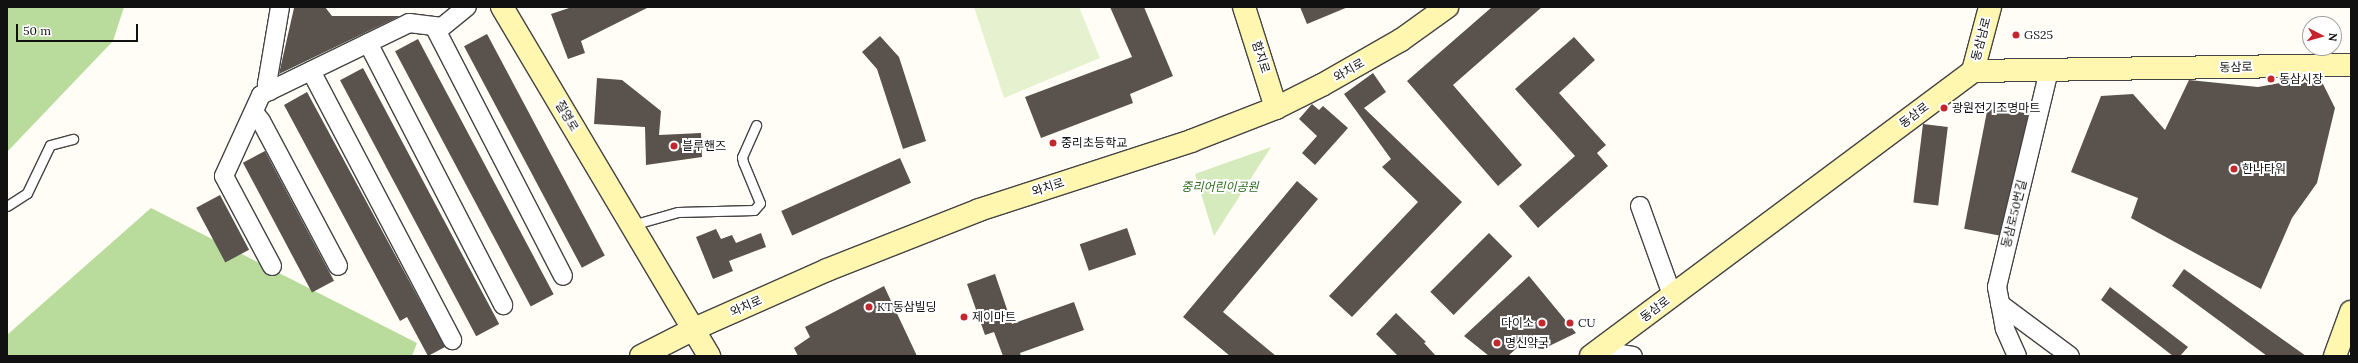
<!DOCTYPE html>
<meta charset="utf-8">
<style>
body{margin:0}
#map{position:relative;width:2358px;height:363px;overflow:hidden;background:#fffdf5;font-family:Lora,"Noto Sans KR",serif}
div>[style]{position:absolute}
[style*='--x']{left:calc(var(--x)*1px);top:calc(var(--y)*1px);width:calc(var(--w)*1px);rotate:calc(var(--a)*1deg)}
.green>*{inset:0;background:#d5ebbd}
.forest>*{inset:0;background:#b9dc9c}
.pitch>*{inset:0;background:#e6f2cf}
.building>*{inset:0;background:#5a524d;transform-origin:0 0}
.roads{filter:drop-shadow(1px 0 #444) drop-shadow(-1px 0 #444) drop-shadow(0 1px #444) drop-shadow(0 -1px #444)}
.lane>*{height:9px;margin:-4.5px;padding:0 4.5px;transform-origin:4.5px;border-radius:4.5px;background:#fff}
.street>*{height:18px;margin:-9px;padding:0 9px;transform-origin:9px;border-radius:9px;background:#fff}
.secondary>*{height:22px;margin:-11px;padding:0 11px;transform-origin:11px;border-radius:11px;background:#fff6b0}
.dots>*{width:11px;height:11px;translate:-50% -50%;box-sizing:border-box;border:2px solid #fff;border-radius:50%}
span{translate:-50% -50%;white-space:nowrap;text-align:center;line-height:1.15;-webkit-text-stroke:4px #fff;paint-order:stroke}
.poi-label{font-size:12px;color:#111}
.left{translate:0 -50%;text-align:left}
.right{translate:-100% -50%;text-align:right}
.street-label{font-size:12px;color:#111}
.park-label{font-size:12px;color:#2f6b1f;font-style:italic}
.frame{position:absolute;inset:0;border:8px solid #111;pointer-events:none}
.north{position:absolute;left:2302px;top:16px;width:40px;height:40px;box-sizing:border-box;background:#fff;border:1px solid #a0a0a0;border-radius:50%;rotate:96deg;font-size:11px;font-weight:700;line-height:16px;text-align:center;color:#111}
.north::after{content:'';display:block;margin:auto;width:14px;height:18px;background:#c4262e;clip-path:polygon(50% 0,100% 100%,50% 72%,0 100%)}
.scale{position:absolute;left:16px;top:24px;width:122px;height:18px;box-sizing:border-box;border:2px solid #111;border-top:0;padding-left:5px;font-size:12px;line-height:14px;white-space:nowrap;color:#111;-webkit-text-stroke:3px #fff;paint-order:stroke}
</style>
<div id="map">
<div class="green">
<div style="clip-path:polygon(1271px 147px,1214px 236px,1195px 174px)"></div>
</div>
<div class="forest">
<div style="clip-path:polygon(7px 7px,124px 7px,113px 41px,7px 152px)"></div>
<div style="clip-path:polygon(151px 208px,417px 343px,412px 356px,7px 356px,7px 335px)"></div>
</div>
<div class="pitch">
<div style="clip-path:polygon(974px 7px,1079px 7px,1100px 58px,1004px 98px)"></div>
</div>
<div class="building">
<div style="clip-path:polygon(325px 7px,332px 16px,400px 16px,279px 74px,294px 8px)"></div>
<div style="clip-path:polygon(572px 7px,649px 7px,581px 41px,585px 53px,568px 59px,551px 14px)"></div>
<div style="clip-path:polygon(1110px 7px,1144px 7px,1173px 76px,1130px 94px,1133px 103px,1041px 138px,1025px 97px,1132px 57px)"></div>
<div style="clip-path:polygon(1300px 7px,1348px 7px,1307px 24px)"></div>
<div style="clip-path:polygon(1492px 7px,1542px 7px,1453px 85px,1522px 165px,1498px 186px,1407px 81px)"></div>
<div style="left:487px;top:34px;width:251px;height:26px;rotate:62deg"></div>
<div style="clip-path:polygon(880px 36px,899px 57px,926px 141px,903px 149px,877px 69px,862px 52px)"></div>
<div style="clip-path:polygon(1574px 37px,1595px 60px,1559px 93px,1606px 145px,1597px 153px,1608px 166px,1538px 228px,1519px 206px,1575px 156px,1515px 89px)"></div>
<div style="left:418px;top:39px;width:289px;height:26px;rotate:62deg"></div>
<div style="left:363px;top:68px;width:290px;height:26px;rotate:62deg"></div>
<div style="clip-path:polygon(1373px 73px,1386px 92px,1364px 108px,1462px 202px,1352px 317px,1329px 296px,1418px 202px,1382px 167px,1391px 159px,1344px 94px)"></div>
<div style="clip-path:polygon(597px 78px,622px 80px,661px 111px,659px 135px,701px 133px,702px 157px,646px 165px,645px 127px,594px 124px)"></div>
<div style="clip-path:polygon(2306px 78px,2320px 78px,2335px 108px,2317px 183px,2292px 218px,2261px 289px,2131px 218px,2138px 198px,2071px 172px,2101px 96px,2133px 94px,2165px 130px,2189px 80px,2258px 87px)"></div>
<div style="clip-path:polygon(307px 92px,445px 347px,428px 356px,407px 317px,400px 321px,284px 105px)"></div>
<div style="clip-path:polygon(1312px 104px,1319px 110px,1323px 106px,1348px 128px,1315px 165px,1302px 153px,1317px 136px,1299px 119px)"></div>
<div style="left:1988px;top:106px;width:41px;height:125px;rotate:11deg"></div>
<div style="left:1923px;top:124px;width:25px;height:79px;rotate:7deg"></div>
<div style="left:265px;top:151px;width:147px;height:25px;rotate:62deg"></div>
<div style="left:900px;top:158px;width:27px;height:130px;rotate:66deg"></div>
<div style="clip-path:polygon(1297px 181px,1318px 199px,1223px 312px,1276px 356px,1230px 356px,1183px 317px)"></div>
<div style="left:220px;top:195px;width:62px;height:27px;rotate:62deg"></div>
<div style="left:1127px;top:228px;width:28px;height:50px;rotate:71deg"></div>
<div style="clip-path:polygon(716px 229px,721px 239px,732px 235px,736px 243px,761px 233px,766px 247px,729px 261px,733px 271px,713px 279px,696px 237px)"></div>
<div style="left:1489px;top:233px;width:33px;height:83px;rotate:45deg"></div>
<div style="clip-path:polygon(2184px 269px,2306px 356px,2267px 356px,2172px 286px)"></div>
<div style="clip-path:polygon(995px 274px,1012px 324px,1074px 302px,1084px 330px,1020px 353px,1021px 356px,1003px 356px,994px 332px,985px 335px,967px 284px)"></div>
<div style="clip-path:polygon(1529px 276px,1576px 333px,1543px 349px,1519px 346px,1508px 356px,1489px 356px,1464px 336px)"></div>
<div style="clip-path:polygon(884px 286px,917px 356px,798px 356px,794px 348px,810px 337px,805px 327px)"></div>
<div style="clip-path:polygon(2110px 287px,2188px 347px,2180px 356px,2173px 356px,2101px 300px)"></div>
<div style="clip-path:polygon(1396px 313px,1426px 342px,1424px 343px,1436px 356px,1398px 356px,1376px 334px)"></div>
</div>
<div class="roads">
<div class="lane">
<div style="--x:7;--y:206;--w:24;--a:-33"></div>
<div style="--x:27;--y:193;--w:53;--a:-64.4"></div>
<div style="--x:50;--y:145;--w:24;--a:-15"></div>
<div style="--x:632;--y:225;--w:48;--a:-15.8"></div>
<div style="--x:678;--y:212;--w:76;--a:-1.5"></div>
<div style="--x:754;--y:210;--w:9;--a:-49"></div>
<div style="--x:760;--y:203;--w:44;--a:-112.5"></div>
<div style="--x:743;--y:162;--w:5;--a:-101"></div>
<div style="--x:742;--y:157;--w:35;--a:-66"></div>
</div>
<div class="street">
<div style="--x:434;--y:26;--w:281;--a:62.7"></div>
<div style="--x:368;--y:43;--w:295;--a:62.7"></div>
<div style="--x:311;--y:71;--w:304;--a:62.3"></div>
<div style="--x:270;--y:91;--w:8;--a:-113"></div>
<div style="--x:267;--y:84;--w:78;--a:-80.4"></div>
<div style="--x:254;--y:112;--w:11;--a:52"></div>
<div style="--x:261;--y:121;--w:164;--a:62"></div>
<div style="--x:1640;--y:206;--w:95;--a:70.2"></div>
<div style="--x:272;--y:266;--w:102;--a:-118.1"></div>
<div style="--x:224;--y:176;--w:89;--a:-65.4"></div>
<div style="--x:261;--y:95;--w:165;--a:-25.9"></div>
<div style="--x:409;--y:23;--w:33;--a:7"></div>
<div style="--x:442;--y:27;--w:32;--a:-39"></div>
<div style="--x:2000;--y:304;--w:87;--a:36.6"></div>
<div style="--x:1594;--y:356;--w:22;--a:-8"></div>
<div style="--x:1616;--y:353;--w:17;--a:10"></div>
<div style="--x:2017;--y:356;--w:30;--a:-114"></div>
<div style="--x:2005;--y:329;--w:43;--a:-100.8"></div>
<div style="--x:1997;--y:287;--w:223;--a:-76.5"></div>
</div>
<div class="secondary">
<div style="--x:502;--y:7;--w:406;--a:59.3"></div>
<div style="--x:1244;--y:7;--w:106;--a:72.4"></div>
<div style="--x:1973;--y:71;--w:66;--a:-75.1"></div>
<div style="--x:641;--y:356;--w:59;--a:-27"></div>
<div style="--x:694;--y:329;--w:145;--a:-23.9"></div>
<div style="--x:827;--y:270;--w:163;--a:-21.5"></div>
<div style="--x:979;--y:210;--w:223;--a:-18"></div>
<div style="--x:1191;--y:141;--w:91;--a:-21.2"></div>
<div style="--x:1276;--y:108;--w:51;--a:-26.6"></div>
<div style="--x:1322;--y:85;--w:91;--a:-29.7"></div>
<div style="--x:1401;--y:40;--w:57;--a:-35.7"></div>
<div style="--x:1591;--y:356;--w:477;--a:-36.7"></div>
<div style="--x:1973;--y:71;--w:378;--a:-0.9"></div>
<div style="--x:2335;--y:356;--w:47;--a:-70"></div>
</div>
</div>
<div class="dots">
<div style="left:2016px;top:35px;background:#c4262e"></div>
<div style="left:2271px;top:79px;background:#c4262e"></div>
<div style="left:1944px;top:108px;background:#c4262e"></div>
<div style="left:1053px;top:143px;background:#c4262e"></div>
<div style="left:674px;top:146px;background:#c4262e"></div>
<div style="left:2234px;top:169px;background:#c4262e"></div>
<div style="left:869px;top:307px;background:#c4262e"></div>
<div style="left:964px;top:317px;background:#c4262e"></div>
<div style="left:1542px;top:323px;background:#c4262e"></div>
<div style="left:1570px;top:323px;background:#c4262e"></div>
<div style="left:1497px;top:343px;background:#c4262e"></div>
</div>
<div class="poi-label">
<span class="left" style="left:2024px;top:35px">GS25</span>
<span class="left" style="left:2279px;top:79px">동삼시장</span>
<span class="left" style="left:1952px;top:108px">광원전기조명마트</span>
<span class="left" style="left:1061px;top:143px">중리초등학교</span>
<span class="left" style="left:682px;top:146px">블루핸즈</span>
<span class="left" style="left:2242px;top:169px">한나타워</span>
<span class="left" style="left:877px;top:307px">KT동삼빌딩</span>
<span class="left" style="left:972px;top:317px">제이마트</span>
<span class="right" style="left:1534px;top:323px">다이소</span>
<span class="left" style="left:1578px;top:323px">CU</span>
<span class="left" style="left:1505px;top:343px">명신약국</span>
</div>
<div class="street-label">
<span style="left:1981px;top:39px;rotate:-75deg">동삼남로</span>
<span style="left:1261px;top:57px;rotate:72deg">함지로</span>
<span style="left:2236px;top:67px;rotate:-1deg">동삼로</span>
<span style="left:1349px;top:70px;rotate:-30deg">와치로</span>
<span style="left:1914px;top:115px;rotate:-37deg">동삼로</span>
<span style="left:567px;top:116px;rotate:59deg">절영로</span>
<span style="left:1048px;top:187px;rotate:-18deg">와치로</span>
<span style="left:2014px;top:214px;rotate:-76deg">동삼로50번길</span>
<span style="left:746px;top:306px;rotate:-24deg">와치로</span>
<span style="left:1655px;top:309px;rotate:-37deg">동삼로</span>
</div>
<div class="park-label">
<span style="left:1220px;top:187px">중리어린이공원</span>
</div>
<div class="frame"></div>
<div class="north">N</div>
<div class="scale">50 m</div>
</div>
